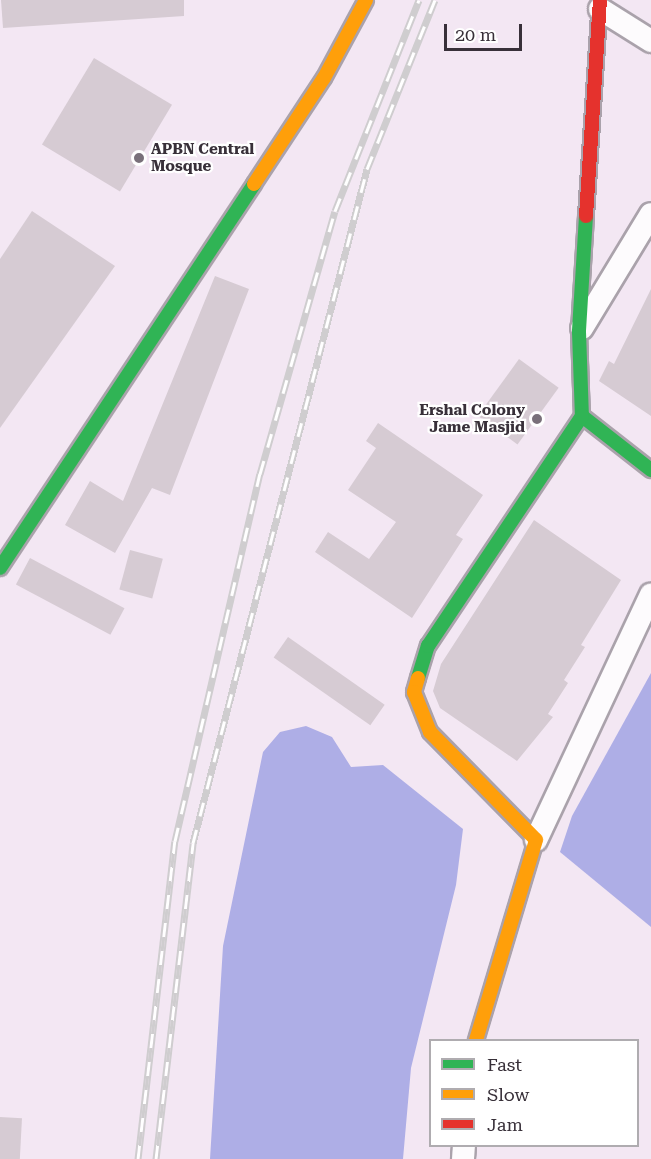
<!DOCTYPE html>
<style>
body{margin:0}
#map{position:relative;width:651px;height:1159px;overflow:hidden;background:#f3e7f3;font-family:"Roboto Serif",serif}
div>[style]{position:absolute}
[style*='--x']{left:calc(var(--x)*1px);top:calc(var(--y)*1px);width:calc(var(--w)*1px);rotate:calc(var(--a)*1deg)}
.water>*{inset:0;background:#aeaee6}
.building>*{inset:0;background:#d6cbd3;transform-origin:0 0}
.roads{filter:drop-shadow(2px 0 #aaa2ab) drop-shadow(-2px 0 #aaa2ab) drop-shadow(0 2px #aaa2ab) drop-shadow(0 -2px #aaa2ab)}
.street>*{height:22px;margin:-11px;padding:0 11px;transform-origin:11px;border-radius:11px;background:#fdfbfd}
.fast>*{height:14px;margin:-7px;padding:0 7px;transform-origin:7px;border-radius:7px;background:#30b455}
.slow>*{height:14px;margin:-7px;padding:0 7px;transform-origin:7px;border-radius:7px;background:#ff9f0a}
.jam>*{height:14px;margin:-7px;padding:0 7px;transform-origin:7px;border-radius:7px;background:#e5322d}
.rail>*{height:7px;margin-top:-3.5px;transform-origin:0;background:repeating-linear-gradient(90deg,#fff 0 14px,#cfcdcf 0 28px);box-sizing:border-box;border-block:2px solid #cfcdcf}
.dots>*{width:16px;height:16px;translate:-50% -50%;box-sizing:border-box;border:3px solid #fff;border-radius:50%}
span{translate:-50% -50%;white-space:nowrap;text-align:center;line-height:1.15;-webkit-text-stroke:4.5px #fff;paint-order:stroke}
.poi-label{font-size:15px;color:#383039;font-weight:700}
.left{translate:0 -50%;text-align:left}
.right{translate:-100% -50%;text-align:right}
.legend{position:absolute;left:429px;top:1039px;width:210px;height:108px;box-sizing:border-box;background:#fff;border:2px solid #afacb0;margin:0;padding:8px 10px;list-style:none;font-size:18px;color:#383039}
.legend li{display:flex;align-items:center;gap:12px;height:30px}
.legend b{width:30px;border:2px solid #afacb0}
.scale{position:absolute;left:444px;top:24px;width:78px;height:27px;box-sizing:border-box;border:3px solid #383039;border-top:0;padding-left:8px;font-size:18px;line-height:21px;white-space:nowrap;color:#383039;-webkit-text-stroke:4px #fff;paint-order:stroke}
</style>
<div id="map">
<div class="water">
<div style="clip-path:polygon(651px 673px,651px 927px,560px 852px,572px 816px)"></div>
<div style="clip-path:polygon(306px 726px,332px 737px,351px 767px,383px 765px,463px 829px,456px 885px,411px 1068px,403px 1159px,210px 1159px,223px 946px,263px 752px,280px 732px)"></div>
</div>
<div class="building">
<div style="clip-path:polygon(1px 0,184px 0,184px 16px,3px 28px)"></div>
<div style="left:94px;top:58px;width:91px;height:101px;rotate:31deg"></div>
<div style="clip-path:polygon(32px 211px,115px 266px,0 428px,0 259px)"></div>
<div style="clip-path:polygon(215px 276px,249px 289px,170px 495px,152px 488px,115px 553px,65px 525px,90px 481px,123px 501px)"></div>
<div style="clip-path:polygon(651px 289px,651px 416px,599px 381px,609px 361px,614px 364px)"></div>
<div style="left:519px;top:359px;width:49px;height:70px;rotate:36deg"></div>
<div style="clip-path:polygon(378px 423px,483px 495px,456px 535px,463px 539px,412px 618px,315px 552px,328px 532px,369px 559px,396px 522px,348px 490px,376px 448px,366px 441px)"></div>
<div style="clip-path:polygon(534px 520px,621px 580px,581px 645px,585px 647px,564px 680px,568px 683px,548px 714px,553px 717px,517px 761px,440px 708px,433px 691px,441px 664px)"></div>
<div style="left:130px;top:550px;width:34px;height:41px;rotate:15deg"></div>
<div style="left:30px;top:558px;width:107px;height:30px;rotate:28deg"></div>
<div style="left:288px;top:637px;width:118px;height:25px;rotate:35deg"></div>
<div style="left:0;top:1117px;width:22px;height:42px;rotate:3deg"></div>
</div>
<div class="roads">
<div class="street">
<div style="--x:600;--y:9;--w:60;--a:32.1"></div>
<div style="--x:582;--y:328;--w:133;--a:-58.8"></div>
<div style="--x:536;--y:840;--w:271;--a:-64.9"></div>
<div style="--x:463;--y:1159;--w:13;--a:-86"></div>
</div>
<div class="fast">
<div style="--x:586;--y:216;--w:116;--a:93.5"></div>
<div style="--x:579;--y:332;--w:84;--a:88"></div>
<div style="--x:582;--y:416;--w:88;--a:38"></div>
<div style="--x:0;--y:568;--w:460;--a:-56.5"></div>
<div style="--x:418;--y:678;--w:34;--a:-73"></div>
<div style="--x:428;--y:646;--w:277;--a:-56.2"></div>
</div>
<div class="slow">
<div style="--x:254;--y:184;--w:127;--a:-56.6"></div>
<div style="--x:324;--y:78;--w:89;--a:-61.7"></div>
<div style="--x:418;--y:678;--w:15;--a:106"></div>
<div style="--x:414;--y:692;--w:43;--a:68.2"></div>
<div style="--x:430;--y:732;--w:151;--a:45.5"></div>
<div style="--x:536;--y:840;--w:209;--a:106.7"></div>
</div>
<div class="jam">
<div style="--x:586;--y:216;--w:216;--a:-86.3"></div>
</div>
</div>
<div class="rail">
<div style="--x:138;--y:1159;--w:320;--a:-83.4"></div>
<div style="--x:175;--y:841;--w:377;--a:-77"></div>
<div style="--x:260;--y:474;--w:273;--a:-74.1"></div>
<div style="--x:335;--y:211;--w:227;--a:-68.3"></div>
<div style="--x:156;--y:1159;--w:318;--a:-83.3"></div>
<div style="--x:193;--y:843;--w:696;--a:-75.52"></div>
<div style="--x:367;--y:169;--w:182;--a:-68.1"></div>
</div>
<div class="dots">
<div style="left:139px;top:158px;background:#79707a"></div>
<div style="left:537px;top:419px;background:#79707a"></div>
</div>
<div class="poi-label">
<span class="left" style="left:151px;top:158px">APBN Central<br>Mosque</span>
<span class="right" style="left:525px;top:419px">Ershal Colony<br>Jame Masjid</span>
</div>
<ul class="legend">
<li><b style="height:8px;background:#30b455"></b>Fast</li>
<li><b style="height:8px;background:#ff9f0a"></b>Slow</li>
<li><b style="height:8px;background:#e5322d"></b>Jam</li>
</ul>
<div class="scale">20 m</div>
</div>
